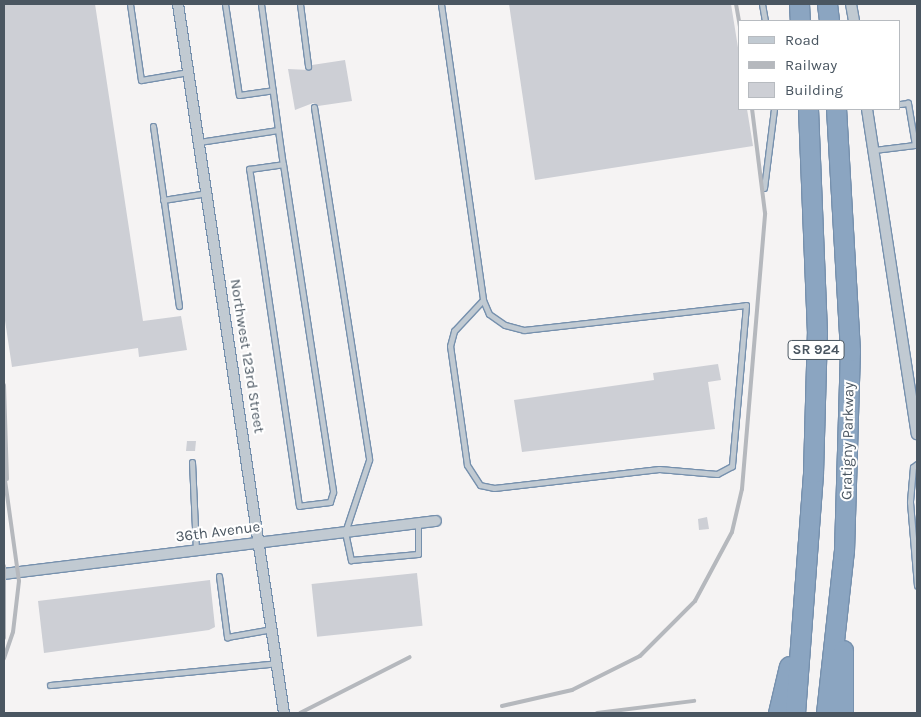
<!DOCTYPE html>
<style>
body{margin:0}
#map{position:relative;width:921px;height:717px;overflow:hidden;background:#f5f3f3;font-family:Karla,sans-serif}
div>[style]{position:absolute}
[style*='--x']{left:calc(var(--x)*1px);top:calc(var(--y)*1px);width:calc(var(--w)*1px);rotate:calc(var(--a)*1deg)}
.building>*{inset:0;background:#cdcfd5;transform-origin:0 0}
.roads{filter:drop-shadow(1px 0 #7690ad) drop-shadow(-1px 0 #7690ad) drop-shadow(0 1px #7690ad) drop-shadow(0 -1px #7690ad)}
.service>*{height:5px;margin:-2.5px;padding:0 2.5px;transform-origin:2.5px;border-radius:2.5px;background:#c1cad2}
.minor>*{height:10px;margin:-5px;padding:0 5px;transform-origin:5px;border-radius:5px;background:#c1cad2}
.motorway>*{height:19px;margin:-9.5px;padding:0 9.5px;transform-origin:9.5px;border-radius:9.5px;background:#8ba5c1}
.rail>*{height:4px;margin:-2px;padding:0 2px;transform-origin:2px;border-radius:2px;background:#b5b8bd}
span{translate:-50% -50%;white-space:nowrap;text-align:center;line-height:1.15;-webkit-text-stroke:4px #fff;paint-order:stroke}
.shield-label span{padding:1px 4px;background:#fff;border:1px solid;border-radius:4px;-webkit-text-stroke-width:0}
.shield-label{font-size:14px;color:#4a5661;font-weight:700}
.street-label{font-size:15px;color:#4a5661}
.frame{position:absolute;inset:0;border:5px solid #4a5661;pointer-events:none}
.legend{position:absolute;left:738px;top:20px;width:162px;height:90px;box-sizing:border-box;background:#fff;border:1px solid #b7bbc0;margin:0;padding:6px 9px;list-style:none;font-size:15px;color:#4a5661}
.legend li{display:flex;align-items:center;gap:10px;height:25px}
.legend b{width:25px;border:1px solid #b7bbc0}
</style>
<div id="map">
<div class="building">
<div style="clip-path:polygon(4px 4px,95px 4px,143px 321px,181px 316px,187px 350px,139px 357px,138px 348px,12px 367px,4px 314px)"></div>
<div style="clip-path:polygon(509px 4px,731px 4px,740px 60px,740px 109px,747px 109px,753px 146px,535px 180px)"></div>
<div style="clip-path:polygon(345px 60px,352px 101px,318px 106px,313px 103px,295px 110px,288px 69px,309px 70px,312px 65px)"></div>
<div style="clip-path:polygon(718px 364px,721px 380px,708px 382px,715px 429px,522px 452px,514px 400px,654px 380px,653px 373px)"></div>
<div style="clip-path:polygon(187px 441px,196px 441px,195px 451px,186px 451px)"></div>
<div style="clip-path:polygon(707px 517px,709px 529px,699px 530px,698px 519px)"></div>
<div style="left:417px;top:573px;width:53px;height:106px;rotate:84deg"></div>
<div style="clip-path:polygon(210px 580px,215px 627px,209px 630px,44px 653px,38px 601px)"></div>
</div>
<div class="roads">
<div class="service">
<div style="--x:130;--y:4;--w:77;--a:81.8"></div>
<div style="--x:141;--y:80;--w:48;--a:-9.7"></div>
<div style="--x:225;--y:4;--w:92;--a:81.3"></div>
<div style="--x:239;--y:95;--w:34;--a:-8"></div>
<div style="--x:261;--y:4;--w:127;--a:82.3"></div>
<div style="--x:300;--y:4;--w:63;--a:82.6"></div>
<div style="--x:441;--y:4;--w:299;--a:81.9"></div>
<div style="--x:483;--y:300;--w:15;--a:67"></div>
<div style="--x:489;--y:314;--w:19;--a:35"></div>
<div style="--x:505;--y:325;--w:20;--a:15"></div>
<div style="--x:524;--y:330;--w:223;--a:-6.4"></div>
<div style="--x:746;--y:305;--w:162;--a:95"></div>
<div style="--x:732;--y:466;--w:17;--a:152"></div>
<div style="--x:717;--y:474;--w:58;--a:-175.1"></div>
<div style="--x:659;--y:469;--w:166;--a:173.4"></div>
<div style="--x:494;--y:488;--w:14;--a:-168"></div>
<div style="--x:480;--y:485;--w:24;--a:-123"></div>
<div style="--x:467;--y:465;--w:120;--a:-98.1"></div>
<div style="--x:450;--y:346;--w:16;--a:-75"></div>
<div style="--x:454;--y:331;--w:42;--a:-46.9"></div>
<div style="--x:762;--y:4;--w:17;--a:80"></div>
<div style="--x:314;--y:107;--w:357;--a:81.1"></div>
<div style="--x:369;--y:460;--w:76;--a:108.4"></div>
<div style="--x:345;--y:532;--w:29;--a:78"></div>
<div style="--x:351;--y:560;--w:67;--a:-5.1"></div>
<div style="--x:418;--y:554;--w:31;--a:-90"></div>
<div style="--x:153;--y:126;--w:182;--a:81.8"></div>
<div style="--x:199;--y:142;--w:80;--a:-8.6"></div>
<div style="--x:278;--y:130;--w:34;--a:82"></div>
<div style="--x:283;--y:164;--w:332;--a:81.3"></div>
<div style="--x:333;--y:492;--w:10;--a:107"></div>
<div style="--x:330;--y:502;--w:31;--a:173"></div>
<div style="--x:299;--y:506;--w:341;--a:-98.4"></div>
<div style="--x:249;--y:169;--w:34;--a:-8"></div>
<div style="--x:874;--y:150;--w:41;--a:-7"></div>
<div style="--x:915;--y:145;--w:43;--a:-99.5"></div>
<div style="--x:908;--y:103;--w:8;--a:173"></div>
<div style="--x:764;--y:188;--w:80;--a:-82.8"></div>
<div style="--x:163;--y:200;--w:45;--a:-9"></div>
<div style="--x:192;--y:462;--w:87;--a:87.4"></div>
<div style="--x:917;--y:464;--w:5;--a:143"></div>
<div style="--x:913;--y:467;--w:35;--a:95"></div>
<div style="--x:910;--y:502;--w:84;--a:85.2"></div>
<div style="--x:219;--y:576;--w:62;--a:82.5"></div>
<div style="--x:227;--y:637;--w:46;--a:-10.1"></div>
<div style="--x:50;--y:685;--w:228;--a:-5.5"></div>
</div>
<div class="minor">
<div style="--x:178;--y:4;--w:717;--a:81.5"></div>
<div style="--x:851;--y:4;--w:17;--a:80"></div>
<div style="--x:867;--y:109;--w:329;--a:81.3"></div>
<div style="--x:4;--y:574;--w:435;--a:-7"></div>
</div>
<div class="motorway">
<div style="--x:799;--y:4;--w:17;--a:87"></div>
<div style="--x:827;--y:4;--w:17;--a:83"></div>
<div style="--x:778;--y:713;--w:48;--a:-76.8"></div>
<div style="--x:795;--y:713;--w:241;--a:-85.7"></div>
<div style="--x:813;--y:473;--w:140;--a:-88.4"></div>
<div style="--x:817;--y:333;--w:224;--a:-92.3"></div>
<div style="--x:826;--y:713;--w:163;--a:-83.7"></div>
<div style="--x:844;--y:551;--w:200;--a:-88.3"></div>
<div style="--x:850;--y:351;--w:242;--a:-93.3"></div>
<div style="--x:843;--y:713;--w:63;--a:-90"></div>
</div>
</div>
<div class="rail">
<div style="--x:736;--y:4;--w:23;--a:80"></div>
<div style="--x:4;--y:385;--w:94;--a:88.2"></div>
<div style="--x:4;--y:473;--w:109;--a:82.1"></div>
<div style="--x:19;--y:581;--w:51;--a:96.7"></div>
<div style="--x:13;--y:632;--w:28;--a:109"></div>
<div style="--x:4;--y:566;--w:72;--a:90"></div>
<div style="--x:502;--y:706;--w:72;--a:-12.9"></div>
<div style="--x:572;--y:690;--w:76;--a:-26.6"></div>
<div style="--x:640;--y:656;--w:78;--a:-45"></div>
<div style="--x:695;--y:601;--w:78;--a:-61.8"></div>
<div style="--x:732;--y:532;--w:44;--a:-76.9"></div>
<div style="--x:742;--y:489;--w:277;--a:-85.2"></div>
<div style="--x:765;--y:213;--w:105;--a:-97.1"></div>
<div style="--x:300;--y:713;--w:123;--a:-27"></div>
<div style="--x:597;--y:713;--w:98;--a:-7.1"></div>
</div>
<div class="shield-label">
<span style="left:816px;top:350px">SR 924</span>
</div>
<div class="street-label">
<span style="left:247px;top:356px;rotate:81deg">Northwest 123rd Street</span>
<span style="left:848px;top:441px;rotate:-89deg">Gratigny Parkway</span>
<span style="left:218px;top:532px;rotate:-7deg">36th Avenue</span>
</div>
<div class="frame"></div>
<ul class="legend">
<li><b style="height:6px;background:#c1cad2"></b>Road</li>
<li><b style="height:6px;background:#b5b8bd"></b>Railway</li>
<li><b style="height:14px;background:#cdcfd5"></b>Building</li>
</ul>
</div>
